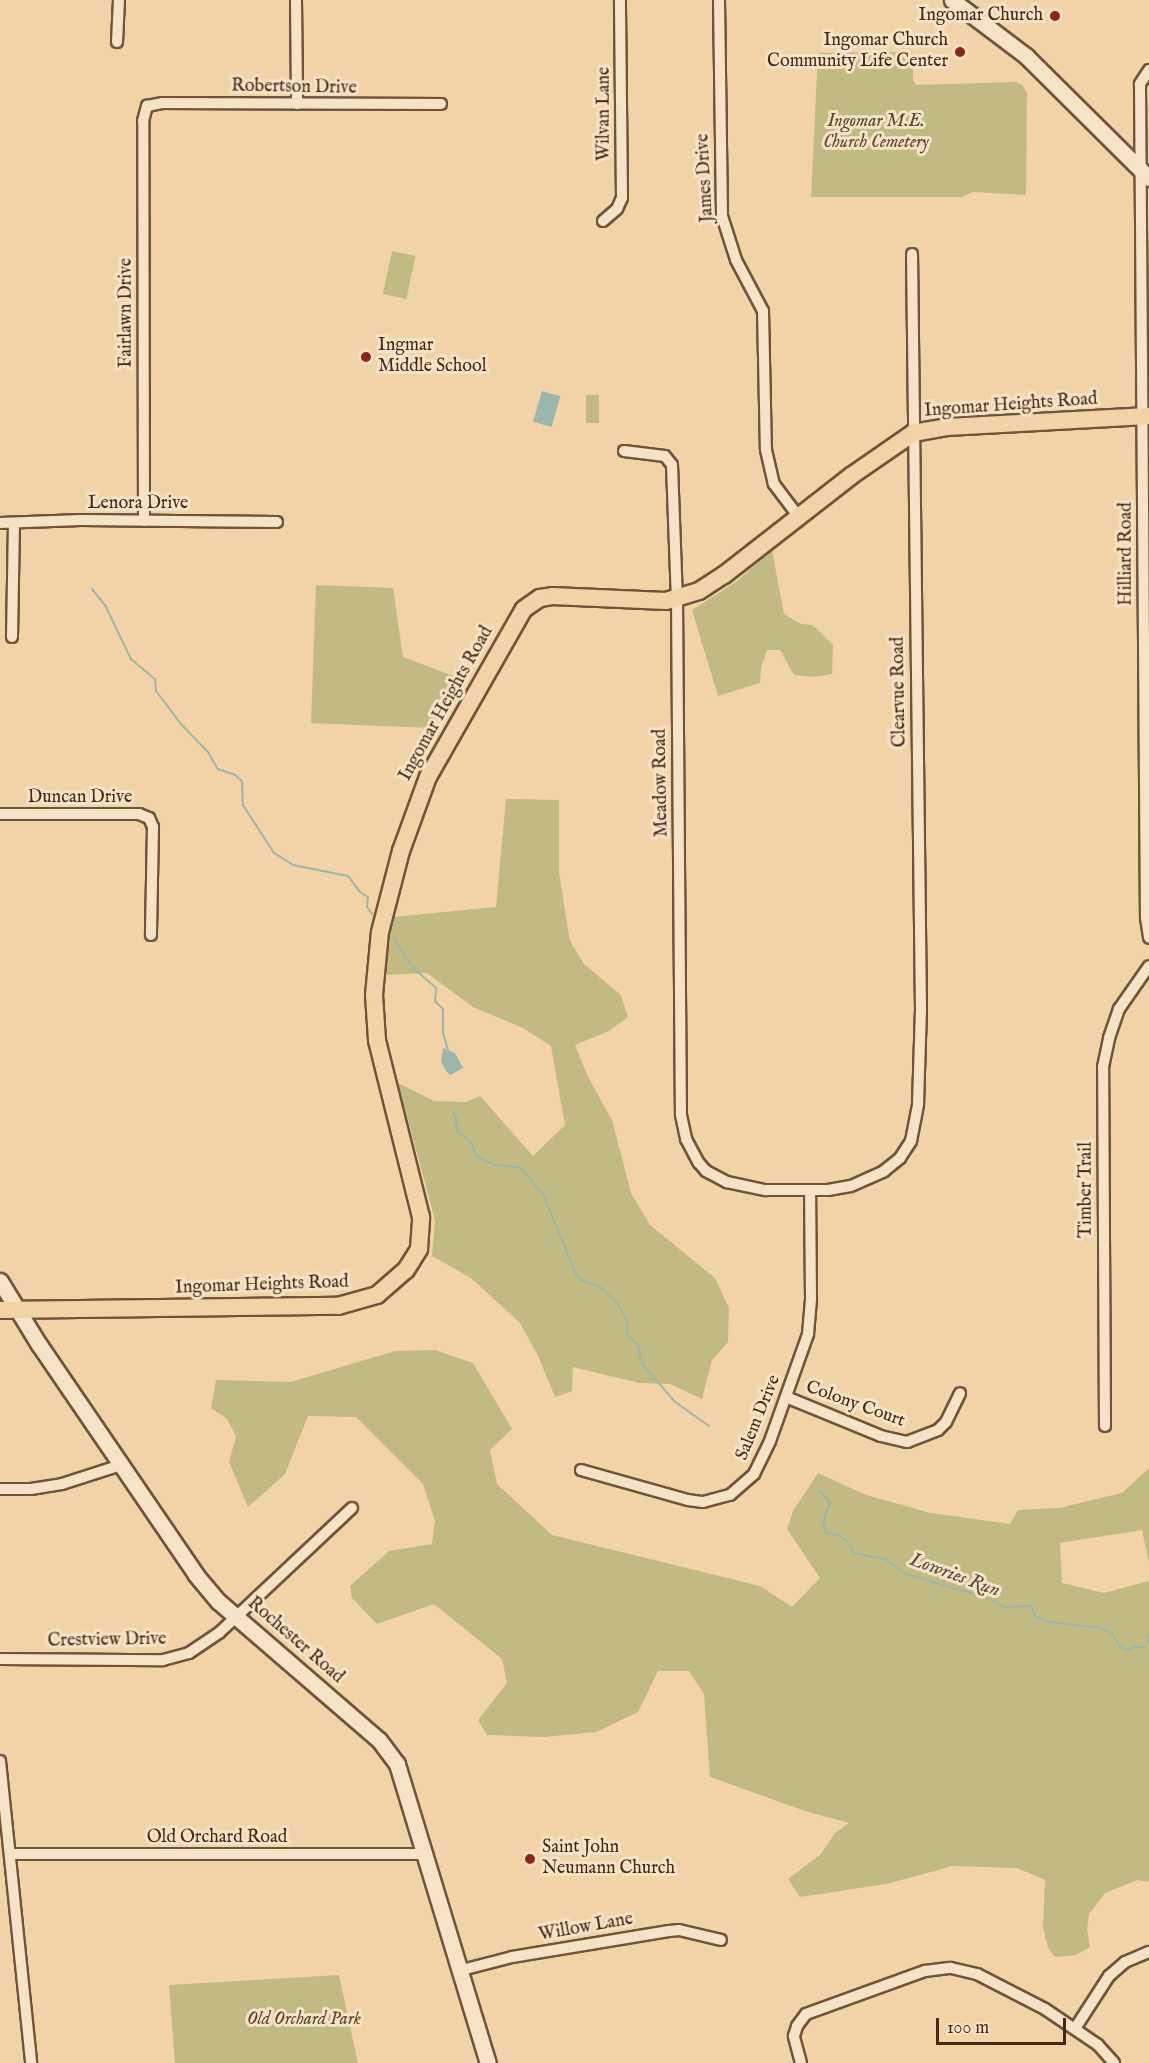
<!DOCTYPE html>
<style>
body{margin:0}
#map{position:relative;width:1149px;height:2063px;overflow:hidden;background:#f1d3a7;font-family:"IM FELL English",serif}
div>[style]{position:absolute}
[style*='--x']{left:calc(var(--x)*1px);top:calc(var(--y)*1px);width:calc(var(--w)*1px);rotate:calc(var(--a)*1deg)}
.green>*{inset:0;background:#c1ba83;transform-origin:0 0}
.water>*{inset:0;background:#9bb7ac;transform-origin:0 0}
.stream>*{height:2px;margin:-1px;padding:0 1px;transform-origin:1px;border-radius:1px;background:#9bb7ac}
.roads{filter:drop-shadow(2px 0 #6f543a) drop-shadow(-2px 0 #6f543a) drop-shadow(0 2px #6f543a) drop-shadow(0 -2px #6f543a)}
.street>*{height:10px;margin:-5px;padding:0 5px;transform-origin:5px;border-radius:5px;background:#f6e2c6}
.secondary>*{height:15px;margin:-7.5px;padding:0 7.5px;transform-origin:7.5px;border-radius:7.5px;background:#f6e2c6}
.primary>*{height:16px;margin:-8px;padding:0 8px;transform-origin:8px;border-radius:8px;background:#f1d3a7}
.dots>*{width:16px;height:16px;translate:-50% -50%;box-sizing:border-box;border:3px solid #f6e2c6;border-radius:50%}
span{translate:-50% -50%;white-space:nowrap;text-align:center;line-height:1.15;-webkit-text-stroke:6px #f6e2c6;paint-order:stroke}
.poi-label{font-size:18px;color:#442915}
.right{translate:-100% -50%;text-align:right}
.left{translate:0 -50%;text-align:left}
.street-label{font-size:18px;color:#442915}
.park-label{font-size:18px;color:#5d462b;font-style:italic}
.water-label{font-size:20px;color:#5a4c3b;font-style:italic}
.scale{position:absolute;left:936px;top:2018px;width:130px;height:27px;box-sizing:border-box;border:3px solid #442915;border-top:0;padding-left:8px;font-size:18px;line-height:21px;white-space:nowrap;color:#442915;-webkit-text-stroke:4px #f6e2c6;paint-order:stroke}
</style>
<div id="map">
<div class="green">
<div style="clip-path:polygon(894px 52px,913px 53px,913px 80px,916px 85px,1016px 82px,1022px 85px,1027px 93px,1026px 195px,972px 192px,962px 197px,811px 197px,818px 53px)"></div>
<div style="left:392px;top:251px;width:24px;height:44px;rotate:12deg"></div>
<div style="left:586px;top:395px;width:13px;height:28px"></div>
<div style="clip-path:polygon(772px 550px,784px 614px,801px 624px,813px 625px,833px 645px,832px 674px,814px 677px,794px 675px,780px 650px,767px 650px,761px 668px,760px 683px,718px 696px,692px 610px,736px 582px)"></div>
<div style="clip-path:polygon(316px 585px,393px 588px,403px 657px,459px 678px,431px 728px,311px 723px)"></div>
<div style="clip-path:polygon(506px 799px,559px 800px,559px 873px,570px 941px,584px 964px,621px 995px,628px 1017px,609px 1031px,575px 1045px,588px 1077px,612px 1120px,631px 1193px,650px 1225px,715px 1278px,729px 1308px,728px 1342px,712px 1360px,702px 1399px,670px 1384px,639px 1383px,573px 1367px,572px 1391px,555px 1397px,538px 1356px,520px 1323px,471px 1278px,432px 1256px,435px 1220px,398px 1083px,434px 1101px,466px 1102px,480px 1096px,533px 1156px,565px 1125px,551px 1046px,523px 1028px,473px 1007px,427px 973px,383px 975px,393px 917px,496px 907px)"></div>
<div style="clip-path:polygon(435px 1350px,473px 1363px,512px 1429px,490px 1450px,497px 1484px,552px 1535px,760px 1586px,792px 1607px,820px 1578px,787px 1529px,793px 1511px,818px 1473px,866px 1495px,931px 1513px,1010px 1524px,1018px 1510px,1059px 1508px,1122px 1493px,1149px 1468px,1149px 1562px,1142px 1530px,1060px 1543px,1062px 1583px,1104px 1593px,1149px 1581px,1149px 1882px,1137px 1880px,1105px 1893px,1089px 1914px,1087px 1930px,1090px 1947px,1076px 1955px,1055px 1957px,1048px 1948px,1043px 1927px,1045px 1880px,1017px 1868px,953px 1866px,886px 1884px,800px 1897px,788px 1879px,821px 1854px,835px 1833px,849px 1823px,805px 1811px,710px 1777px,704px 1694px,689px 1671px,658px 1671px,638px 1712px,596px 1732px,544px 1737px,487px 1735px,478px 1720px,507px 1683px,502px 1659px,434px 1604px,377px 1624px,352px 1598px,350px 1586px,389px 1551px,432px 1544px,435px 1521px,423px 1484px,356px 1417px,308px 1416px,285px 1474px,248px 1507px,229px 1462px,236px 1436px,227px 1419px,211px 1408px,216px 1380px,291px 1382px,395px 1351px)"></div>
<div style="clip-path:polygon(339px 1975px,358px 2063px,175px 2063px,169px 1985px)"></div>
</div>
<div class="water">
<div style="left:542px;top:391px;width:19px;height:32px;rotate:16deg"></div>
<div style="clip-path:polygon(443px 1048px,455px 1053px,463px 1068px,450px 1075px,446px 1071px,441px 1062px)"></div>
</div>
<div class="stream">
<div style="--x:92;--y:589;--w:21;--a:51"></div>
<div style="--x:105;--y:605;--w:60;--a:64.3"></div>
<div style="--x:131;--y:659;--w:31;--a:40"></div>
<div style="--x:155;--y:679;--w:12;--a:85"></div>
<div style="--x:156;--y:691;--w:41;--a:52.9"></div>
<div style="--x:181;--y:724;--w:39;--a:46"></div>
<div style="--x:208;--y:752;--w:20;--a:60"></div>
<div style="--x:218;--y:769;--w:18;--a:19"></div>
<div style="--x:235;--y:775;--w:9;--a:41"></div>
<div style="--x:242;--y:781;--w:24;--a:88"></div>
<div style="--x:243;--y:805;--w:57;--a:57.1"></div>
<div style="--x:274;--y:853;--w:22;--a:32"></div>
<div style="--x:293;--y:865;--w:56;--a:11.3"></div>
<div style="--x:348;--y:876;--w:20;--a:53"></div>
<div style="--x:360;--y:892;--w:9;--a:32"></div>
<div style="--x:368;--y:897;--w:10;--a:96"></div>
<div style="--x:367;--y:907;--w:9;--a:54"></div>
<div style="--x:393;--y:937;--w:34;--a:58"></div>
<div style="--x:411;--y:966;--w:33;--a:41"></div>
<div style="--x:436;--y:988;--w:13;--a:94"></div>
<div style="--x:435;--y:1001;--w:11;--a:45"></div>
<div style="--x:443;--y:1009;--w:24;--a:90"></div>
<div style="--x:443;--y:1033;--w:19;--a:74"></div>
<div style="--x:453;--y:1112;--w:6;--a:59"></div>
<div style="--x:456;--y:1117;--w:14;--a:86"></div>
<div style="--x:457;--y:1131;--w:18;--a:38"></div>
<div style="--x:471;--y:1142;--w:15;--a:70"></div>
<div style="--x:476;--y:1156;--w:19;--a:25"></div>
<div style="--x:493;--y:1164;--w:28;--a:8"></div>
<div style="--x:521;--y:1168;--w:34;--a:50"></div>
<div style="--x:543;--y:1194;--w:87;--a:67.6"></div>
<div style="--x:576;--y:1274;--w:8;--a:50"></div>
<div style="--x:581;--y:1280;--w:20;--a:20"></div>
<div style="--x:600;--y:1287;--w:25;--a:43"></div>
<div style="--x:618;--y:1304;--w:18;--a:61"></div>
<div style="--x:627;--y:1320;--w:14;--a:90"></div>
<div style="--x:627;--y:1334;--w:16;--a:45"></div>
<div style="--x:638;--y:1345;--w:17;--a:80"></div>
<div style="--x:641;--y:1362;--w:51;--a:49.8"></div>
<div style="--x:674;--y:1401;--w:43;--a:35.5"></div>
<div style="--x:820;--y:1491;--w:16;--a:50"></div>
<div style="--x:830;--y:1503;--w:20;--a:110"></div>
<div style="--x:823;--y:1522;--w:11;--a:75"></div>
<div style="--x:826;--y:1533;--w:12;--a:9"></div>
<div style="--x:838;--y:1535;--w:11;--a:34"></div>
<div style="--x:847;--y:1541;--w:14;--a:60"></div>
<div style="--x:854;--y:1553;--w:32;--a:11"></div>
<div style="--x:885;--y:1559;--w:26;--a:36"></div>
<div style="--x:906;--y:1574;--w:85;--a:16.3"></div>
<div style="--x:988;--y:1598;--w:18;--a:29"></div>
<div style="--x:1004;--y:1607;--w:27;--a:-2"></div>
<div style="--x:1031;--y:1606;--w:11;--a:68"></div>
<div style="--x:1035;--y:1616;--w:16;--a:22"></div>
<div style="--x:1050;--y:1622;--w:50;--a:6.8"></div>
<div style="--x:1100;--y:1628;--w:13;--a:23"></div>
<div style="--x:1112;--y:1633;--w:16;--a:60"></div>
<div style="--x:1120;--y:1647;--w:8;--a:23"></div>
<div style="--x:1127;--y:1650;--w:9;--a:-21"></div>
<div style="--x:1135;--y:1647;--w:12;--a:5"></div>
<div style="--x:1147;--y:1636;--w:6;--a:72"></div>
</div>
<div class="roads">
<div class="street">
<div style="--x:296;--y:0;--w:104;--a:89.4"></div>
<div style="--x:719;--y:0;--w:216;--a:89.2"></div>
<div style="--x:722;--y:216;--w:46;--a:72.3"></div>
<div style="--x:736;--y:260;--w:58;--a:62.1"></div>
<div style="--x:763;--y:311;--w:139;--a:88.8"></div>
<div style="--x:766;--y:450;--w:35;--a:77"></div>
<div style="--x:774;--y:484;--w:40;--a:53"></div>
<div style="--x:117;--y:42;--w:42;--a:-87.3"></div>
<div style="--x:1149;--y:70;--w:17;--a:123"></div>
<div style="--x:1140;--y:84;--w:834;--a:89.59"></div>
<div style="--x:1146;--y:918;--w:20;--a:81"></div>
<div style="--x:603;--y:221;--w:18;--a:-41"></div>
<div style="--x:617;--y:209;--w:12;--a:-66"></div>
<div style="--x:622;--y:198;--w:198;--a:-90.6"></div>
<div style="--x:624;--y:451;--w:41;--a:7"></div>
<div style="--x:665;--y:456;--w:11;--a:52"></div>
<div style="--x:672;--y:465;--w:134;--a:87.9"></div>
<div style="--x:677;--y:599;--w:516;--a:89.56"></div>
<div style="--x:681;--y:1115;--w:25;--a:78"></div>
<div style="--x:686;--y:1139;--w:27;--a:62"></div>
<div style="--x:699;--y:1163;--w:11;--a:49"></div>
<div style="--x:706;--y:1171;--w:24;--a:28"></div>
<div style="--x:727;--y:1182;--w:40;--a:12"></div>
<div style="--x:766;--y:1190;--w:62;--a:0"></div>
<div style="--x:828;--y:1190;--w:23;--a:-10"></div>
<div style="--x:851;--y:1186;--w:36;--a:-24"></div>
<div style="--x:884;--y:1171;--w:21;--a:-39"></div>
<div style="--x:900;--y:1158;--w:20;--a:-57"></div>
<div style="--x:911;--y:1141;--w:38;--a:-79"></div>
<div style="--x:918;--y:1104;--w:93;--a:-88.2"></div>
<div style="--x:921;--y:1011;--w:757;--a:-90.68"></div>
<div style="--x:144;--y:521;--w:400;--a:-90.1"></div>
<div style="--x:143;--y:121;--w:16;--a:-75"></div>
<div style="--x:147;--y:106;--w:15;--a:-11"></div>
<div style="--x:162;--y:103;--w:279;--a:0.2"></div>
<div style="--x:0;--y:523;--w:81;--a:-2.1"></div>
<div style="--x:81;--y:520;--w:196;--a:0.6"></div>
<div style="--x:12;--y:637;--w:114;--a:-89"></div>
<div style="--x:0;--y:814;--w:139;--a:0"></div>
<div style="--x:139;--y:814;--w:11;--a:22"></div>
<div style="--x:149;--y:818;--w:10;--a:66"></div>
<div style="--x:153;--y:827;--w:108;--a:91.1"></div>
<div style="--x:786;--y:1397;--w:103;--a:22.3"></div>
<div style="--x:881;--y:1436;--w:27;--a:13"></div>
<div style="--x:907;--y:1442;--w:33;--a:-21"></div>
<div style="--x:938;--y:1430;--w:11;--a:-45"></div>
<div style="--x:946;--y:1422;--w:32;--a:-64"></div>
<div style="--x:1105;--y:1426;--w:359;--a:-90.3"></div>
<div style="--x:1103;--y:1067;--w:30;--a:-78"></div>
<div style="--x:1109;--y:1038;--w:31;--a:-71"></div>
<div style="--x:1119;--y:1009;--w:52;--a:-55.1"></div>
<div style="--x:581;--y:1470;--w:111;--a:15.7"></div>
<div style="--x:688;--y:1500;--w:15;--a:8"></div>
<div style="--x:703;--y:1502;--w:28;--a:-15"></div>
<div style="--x:730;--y:1495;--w:32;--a:-41"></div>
<div style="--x:754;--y:1474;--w:37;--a:-64"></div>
<div style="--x:770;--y:1441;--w:114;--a:-70.4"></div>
<div style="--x:808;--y:1334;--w:36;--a:-85"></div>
<div style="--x:811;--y:1298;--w:108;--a:-90.5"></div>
<div style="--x:0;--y:1489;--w:31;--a:0"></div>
<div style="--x:31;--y:1489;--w:31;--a:-9"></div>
<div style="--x:62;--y:1484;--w:62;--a:-17.9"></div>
<div style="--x:0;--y:1659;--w:163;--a:0.4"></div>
<div style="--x:163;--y:1660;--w:27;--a:-15"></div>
<div style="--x:189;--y:1653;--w:37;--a:-34"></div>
<div style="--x:220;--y:1632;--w:181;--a:-43.2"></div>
<div style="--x:0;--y:1761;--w:304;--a:84.1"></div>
<div style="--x:11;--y:1854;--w:412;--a:0"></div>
<div style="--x:458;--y:1971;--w:56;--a:-14.5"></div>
<div style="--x:512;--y:1957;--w:159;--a:-9.4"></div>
<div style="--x:669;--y:1931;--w:10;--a:-6"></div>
<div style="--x:679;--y:1930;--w:43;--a:13.4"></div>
<div style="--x:1076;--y:2027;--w:61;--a:-57.1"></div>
<div style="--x:1109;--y:1976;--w:21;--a:-41"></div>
<div style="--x:1125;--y:1962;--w:26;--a:-23"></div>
<div style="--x:801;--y:2063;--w:28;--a:-105"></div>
<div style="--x:794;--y:2036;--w:10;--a:-73"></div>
<div style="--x:797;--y:2026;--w:15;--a:-53"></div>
<div style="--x:806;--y:2014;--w:127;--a:-19.9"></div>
<div style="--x:925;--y:1971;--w:26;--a:-7"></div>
<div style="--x:951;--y:1968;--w:27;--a:13"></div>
<div style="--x:977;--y:1974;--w:76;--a:27.2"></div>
<div style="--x:1045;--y:2009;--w:64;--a:34.2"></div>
<div style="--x:1098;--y:2045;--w:24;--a:48"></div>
</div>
<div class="secondary">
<div style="--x:952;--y:0;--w:93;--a:37.1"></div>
<div style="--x:1026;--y:56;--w:173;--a:44.8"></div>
<div style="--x:0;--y:1281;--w:73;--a:58.5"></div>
<div style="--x:38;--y:1343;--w:281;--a:55.7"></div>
<div style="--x:196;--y:1575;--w:35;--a:50"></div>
<div style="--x:219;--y:1602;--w:211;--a:40.8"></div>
<div style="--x:379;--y:1740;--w:30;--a:53"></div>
<div style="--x:397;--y:1764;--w:313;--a:73.1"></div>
</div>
<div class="primary">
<div style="--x:0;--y:1310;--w:338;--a:-0.7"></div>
<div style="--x:338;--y:1306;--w:41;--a:-15.8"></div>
<div style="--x:377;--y:1295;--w:38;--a:-41"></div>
<div style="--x:406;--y:1270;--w:25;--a:-58"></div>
<div style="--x:419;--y:1249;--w:32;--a:-86"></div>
<div style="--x:421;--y:1217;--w:182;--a:-104"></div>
<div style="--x:377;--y:1040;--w:45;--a:-93.8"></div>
<div style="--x:374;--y:995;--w:63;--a:-84.6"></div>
<div style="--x:380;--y:932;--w:84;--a:-75.5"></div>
<div style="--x:401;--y:851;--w:79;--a:-70"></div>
<div style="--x:428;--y:777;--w:193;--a:-60.3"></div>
<div style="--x:524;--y:609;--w:19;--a:-35"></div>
<div style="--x:540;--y:598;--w:12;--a:-9"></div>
<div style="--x:552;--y:596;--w:114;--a:2.5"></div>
<div style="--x:666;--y:601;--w:34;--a:-17"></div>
<div style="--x:699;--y:591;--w:30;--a:-33"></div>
<div style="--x:724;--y:575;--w:161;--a:-37.9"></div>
<div style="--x:851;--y:476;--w:75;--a:-34.7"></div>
<div style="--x:913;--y:433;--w:34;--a:-10"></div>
<div style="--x:946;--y:427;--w:203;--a:-3.1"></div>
</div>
</div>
<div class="dots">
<div style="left:1055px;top:16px;background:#8f2418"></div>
<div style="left:960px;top:52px;background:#8f2418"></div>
<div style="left:366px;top:357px;background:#8f2418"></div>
<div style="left:530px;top:1859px;background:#8f2418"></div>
</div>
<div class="poi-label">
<span class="right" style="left:1043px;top:16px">Ingomar Church</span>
<span class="right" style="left:948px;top:52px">Ingomar Church<br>Community Life Center</span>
<span class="left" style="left:378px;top:357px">Ingmar<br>Middle School</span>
<span class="left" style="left:542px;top:1859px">Saint John<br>Neumann Church</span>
</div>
<div class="street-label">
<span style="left:294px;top:88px;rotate:1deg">Robertson Drive</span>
<span style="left:605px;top:114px;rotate:-90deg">Wilvan Lane</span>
<span style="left:706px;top:178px;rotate:-93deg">James Drive</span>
<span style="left:127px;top:313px;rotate:-90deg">Fairlawn Drive</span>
<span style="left:1011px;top:406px;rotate:-4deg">Ingomar Heights Road</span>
<span style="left:138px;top:504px">Lenora Drive</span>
<span style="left:1127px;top:554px;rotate:-90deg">Hilliard Road</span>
<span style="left:900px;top:692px;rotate:-91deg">Clearvue Road</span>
<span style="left:447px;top:704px;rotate:-61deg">Ingomar Heights Road</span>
<span style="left:662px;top:783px;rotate:-91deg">Meadow Road</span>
<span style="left:80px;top:798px">Duncan Drive</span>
<span style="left:1087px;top:1190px;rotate:-90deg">Timber Trail</span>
<span style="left:262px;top:1286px;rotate:-2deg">Ingomar Heights Road</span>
<span style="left:855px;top:1405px;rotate:20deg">Colony Court</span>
<span style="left:759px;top:1418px;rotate:-68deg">Salem Drive</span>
<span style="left:107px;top:1641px;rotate:-1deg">Crestview Drive</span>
<span style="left:295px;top:1641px;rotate:41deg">Rochester Road</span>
<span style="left:217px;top:1838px">Old Orchard Road</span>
<span style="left:586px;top:1928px;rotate:-10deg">Willow Lane</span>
</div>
<div class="park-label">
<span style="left:876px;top:133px">Ingomar M.E.<br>Church Cemetery</span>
<span style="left:304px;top:2020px">Old Orchard Park</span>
</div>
<div class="water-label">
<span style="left:955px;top:1575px;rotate:20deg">Lowries Run</span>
</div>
<div class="scale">100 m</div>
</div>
